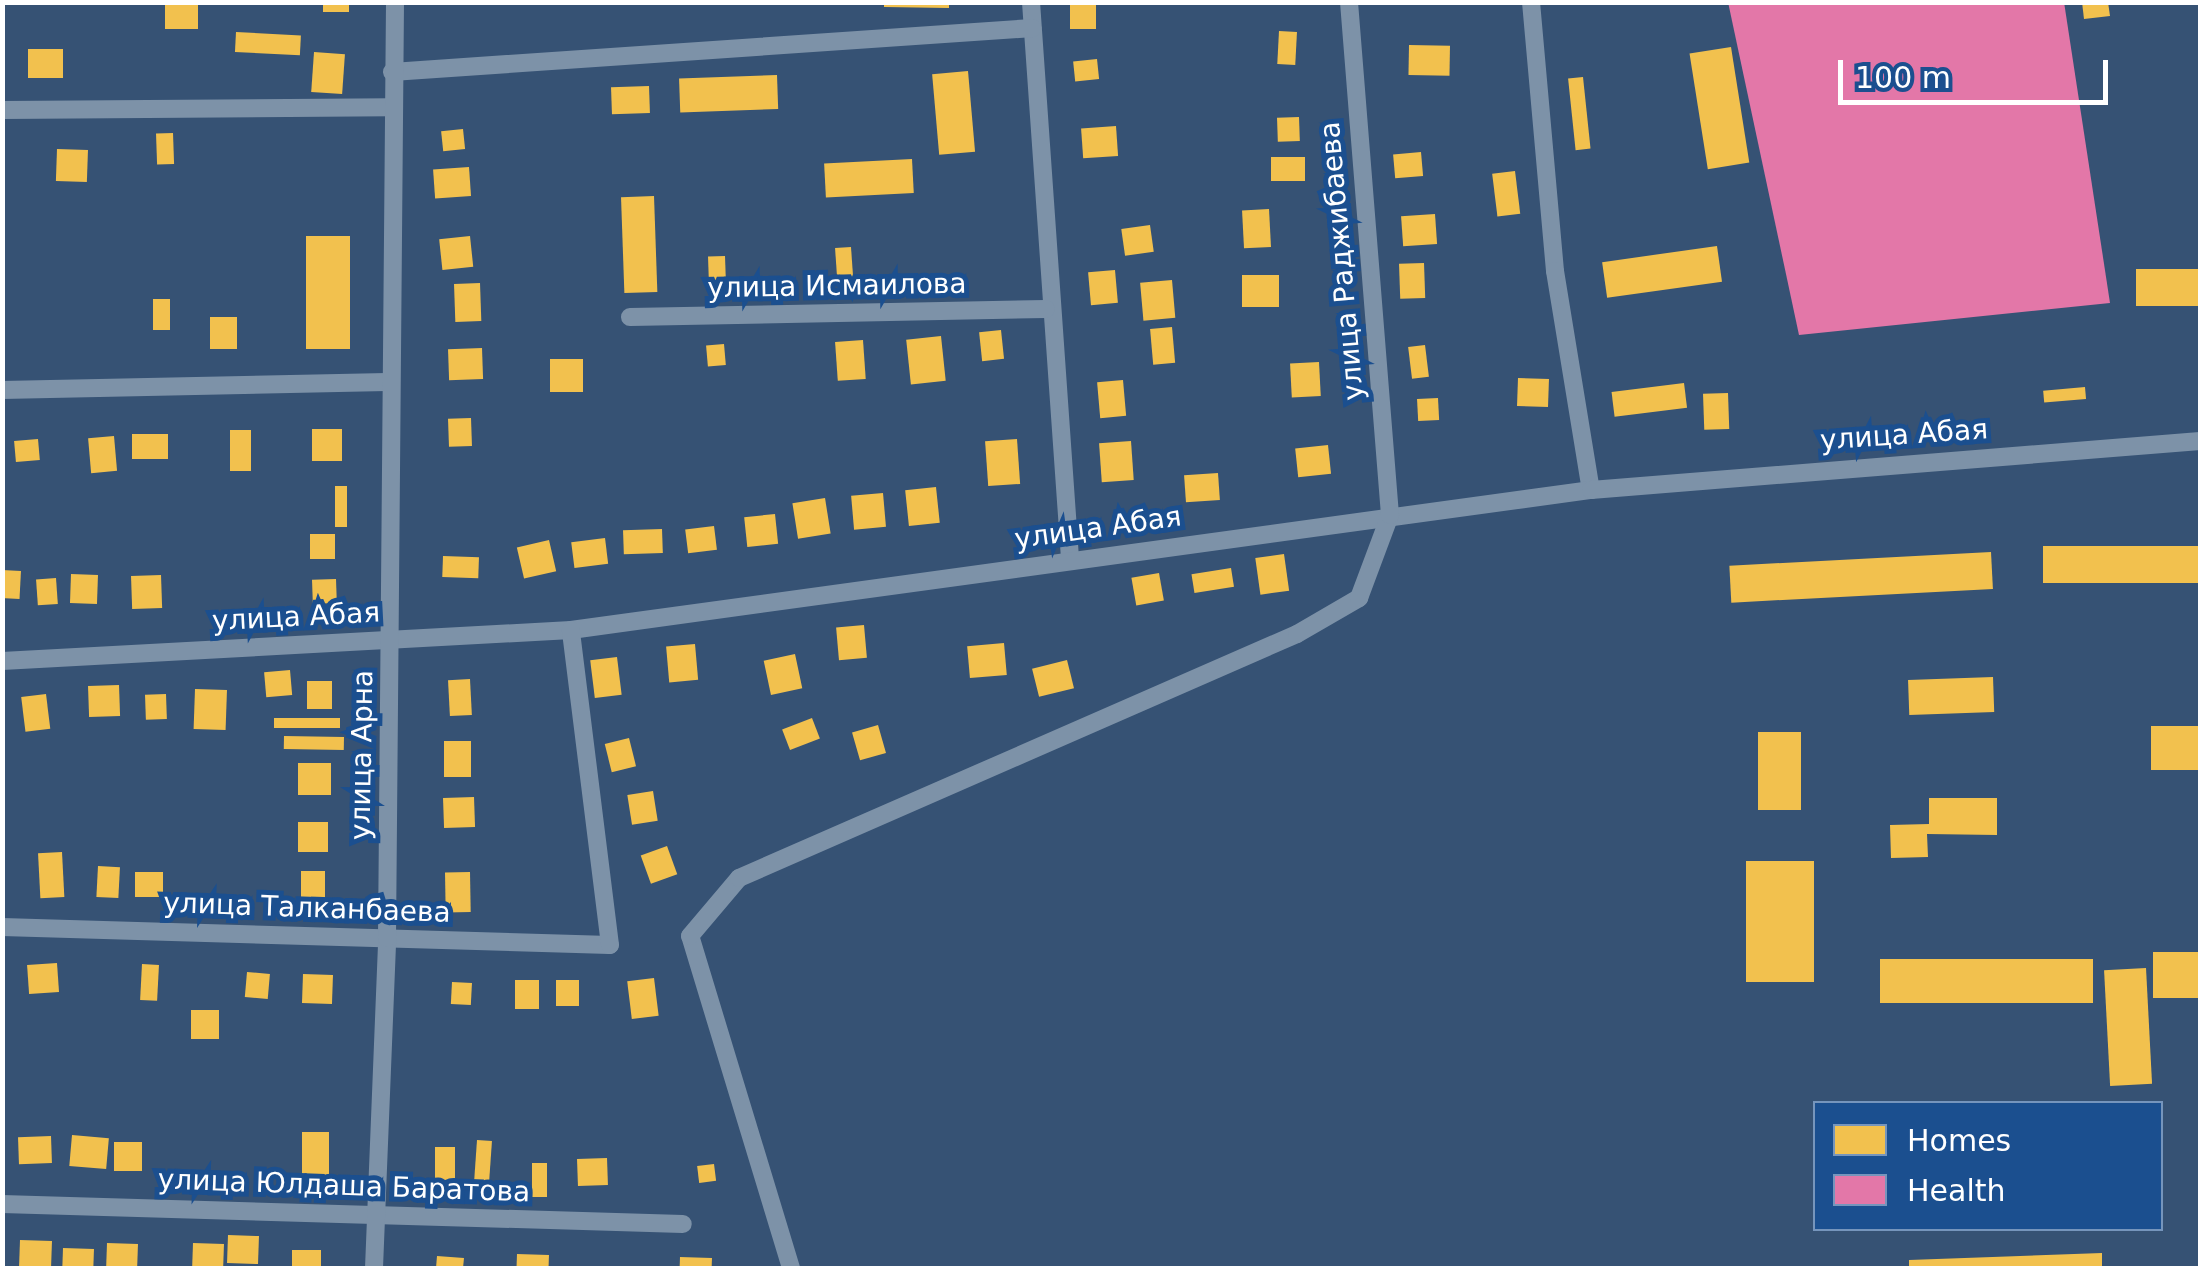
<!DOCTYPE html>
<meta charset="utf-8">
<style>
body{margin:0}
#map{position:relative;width:2203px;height:1271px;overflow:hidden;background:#365274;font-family:"DejaVu Sans",sans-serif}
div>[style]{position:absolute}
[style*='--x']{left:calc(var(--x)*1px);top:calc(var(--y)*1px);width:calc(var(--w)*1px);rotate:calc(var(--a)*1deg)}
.homes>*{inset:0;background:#f2c14e;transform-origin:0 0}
.health>*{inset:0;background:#e377a8}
.minor>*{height:18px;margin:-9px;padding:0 9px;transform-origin:9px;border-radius:9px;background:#7d92a8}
span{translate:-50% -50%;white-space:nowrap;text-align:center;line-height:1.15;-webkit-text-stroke:10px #1b4f8f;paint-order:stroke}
.street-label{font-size:28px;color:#fff}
.frame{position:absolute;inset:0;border:5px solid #fff;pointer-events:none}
.legend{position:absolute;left:1813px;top:1101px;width:350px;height:130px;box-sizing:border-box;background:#1b4f8f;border:2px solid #7695bc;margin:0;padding:12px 18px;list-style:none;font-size:30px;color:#fff}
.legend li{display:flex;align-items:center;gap:20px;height:50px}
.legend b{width:50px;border:2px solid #7695bc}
.scale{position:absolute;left:1838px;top:60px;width:270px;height:45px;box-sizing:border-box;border:5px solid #fff;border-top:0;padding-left:12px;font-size:30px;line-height:35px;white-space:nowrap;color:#fff;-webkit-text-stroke:8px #1b4f8f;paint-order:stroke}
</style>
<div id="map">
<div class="homes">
<div style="left:165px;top:2px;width:33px;height:27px"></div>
<div style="left:323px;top:2px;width:26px;height:10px"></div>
<div style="clip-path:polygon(884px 2px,949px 2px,949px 8px,884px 7px)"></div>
<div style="left:1070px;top:2px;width:26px;height:27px"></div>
<div style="clip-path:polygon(2082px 2px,2108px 2px,2110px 16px,2084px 19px)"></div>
<div style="left:1279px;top:31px;width:18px;height:33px;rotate:3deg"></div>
<div style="left:236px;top:32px;width:65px;height:20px;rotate:3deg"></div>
<div style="left:1409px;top:45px;width:41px;height:30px;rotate:1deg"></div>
<div style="left:1731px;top:47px;width:117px;height:42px;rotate:81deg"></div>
<div style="left:28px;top:49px;width:35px;height:29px"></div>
<div style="left:314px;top:52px;width:31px;height:40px;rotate:4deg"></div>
<div style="left:1097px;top:59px;width:20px;height:24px;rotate:84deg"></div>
<div style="left:968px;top:71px;width:81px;height:36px;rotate:85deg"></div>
<div style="left:777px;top:75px;width:34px;height:98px;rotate:88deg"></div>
<div style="left:1583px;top:77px;width:72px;height:15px;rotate:84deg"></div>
<div style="left:649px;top:86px;width:27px;height:38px;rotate:88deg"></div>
<div style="left:1299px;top:117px;width:24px;height:22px;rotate:88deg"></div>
<div style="left:1116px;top:126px;width:30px;height:35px;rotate:86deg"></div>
<div style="left:463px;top:129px;width:20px;height:22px;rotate:84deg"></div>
<div style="left:173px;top:133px;width:31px;height:17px;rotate:88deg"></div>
<div style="left:57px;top:149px;width:31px;height:32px;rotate:2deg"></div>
<div style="left:1421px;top:152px;width:24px;height:28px;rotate:85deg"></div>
<div style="left:1271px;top:157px;width:34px;height:24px"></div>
<div style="left:912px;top:159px;width:34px;height:88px;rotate:87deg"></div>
<div style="left:469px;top:167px;width:29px;height:36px;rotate:86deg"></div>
<div style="left:1515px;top:171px;width:43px;height:23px;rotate:83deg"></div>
<div style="left:654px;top:196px;width:96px;height:33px;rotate:88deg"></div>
<div style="left:1269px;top:209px;width:38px;height:27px;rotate:87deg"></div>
<div style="left:1435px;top:214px;width:30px;height:34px;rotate:86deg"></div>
<div style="left:1150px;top:225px;width:27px;height:29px;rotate:82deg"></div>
<div style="left:350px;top:236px;width:113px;height:44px;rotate:90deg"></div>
<div style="left:470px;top:236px;width:31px;height:31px;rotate:84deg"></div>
<div style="left:1717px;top:246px;width:36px;height:116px;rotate:82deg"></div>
<div style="left:851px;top:247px;width:31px;height:16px;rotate:86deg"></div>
<div style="left:725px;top:256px;width:30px;height:17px;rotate:88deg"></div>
<div style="left:1424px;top:263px;width:35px;height:25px;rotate:88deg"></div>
<div style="left:2200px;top:269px;width:37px;height:64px;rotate:90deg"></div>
<div style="left:1115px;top:270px;width:33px;height:27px;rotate:85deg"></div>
<div style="left:1242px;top:275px;width:37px;height:32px"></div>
<div style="left:1172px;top:280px;width:38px;height:32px;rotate:85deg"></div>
<div style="left:480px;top:283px;width:38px;height:26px;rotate:88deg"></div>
<div style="left:153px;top:299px;width:17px;height:31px"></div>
<div style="left:210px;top:317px;width:27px;height:32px"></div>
<div style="left:1172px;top:327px;width:36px;height:22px;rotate:85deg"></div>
<div style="left:1001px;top:330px;width:29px;height:22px;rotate:84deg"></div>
<div style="left:941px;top:336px;width:45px;height:35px;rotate:84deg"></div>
<div style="left:863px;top:340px;width:39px;height:28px;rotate:86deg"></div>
<div style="left:724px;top:344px;width:21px;height:18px;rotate:85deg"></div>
<div style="left:1425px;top:345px;width:32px;height:17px;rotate:83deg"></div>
<div style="left:482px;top:348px;width:31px;height:34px;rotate:88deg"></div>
<div style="left:550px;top:359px;width:33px;height:33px"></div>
<div style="left:1319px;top:362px;width:34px;height:29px;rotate:87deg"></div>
<div style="left:1518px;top:378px;width:31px;height:28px;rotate:2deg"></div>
<div style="left:1123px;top:380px;width:36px;height:26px;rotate:85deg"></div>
<div style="left:1684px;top:383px;width:25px;height:73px;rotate:83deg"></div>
<div style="left:2085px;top:387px;width:12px;height:42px;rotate:85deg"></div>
<div style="left:1728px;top:393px;width:36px;height:25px;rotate:88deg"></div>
<div style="left:1438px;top:398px;width:22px;height:21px;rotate:87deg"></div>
<div style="left:471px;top:418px;width:28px;height:23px;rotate:88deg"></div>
<div style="left:312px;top:429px;width:30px;height:32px"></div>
<div style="left:230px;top:430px;width:21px;height:41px"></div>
<div style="left:132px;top:434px;width:36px;height:25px"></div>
<div style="left:114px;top:436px;width:35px;height:26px;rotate:85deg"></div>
<div style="left:38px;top:439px;width:21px;height:24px;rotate:85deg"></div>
<div style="left:1017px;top:439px;width:45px;height:32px;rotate:86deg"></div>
<div style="left:1131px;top:441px;width:39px;height:32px;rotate:86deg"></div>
<div style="left:1328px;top:445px;width:29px;height:33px;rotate:84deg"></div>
<div style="left:1218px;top:473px;width:27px;height:34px;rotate:86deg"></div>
<div style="left:335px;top:486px;width:12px;height:41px"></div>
<div style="left:936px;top:487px;width:36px;height:31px;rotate:84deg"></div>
<div style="left:883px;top:493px;width:34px;height:32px;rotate:85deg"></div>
<div style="left:825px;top:498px;width:36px;height:33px;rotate:81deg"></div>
<div style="left:775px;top:514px;width:30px;height:31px;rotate:84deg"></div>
<div style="left:714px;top:526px;width:24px;height:29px;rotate:83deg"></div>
<div style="left:662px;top:529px;width:24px;height:39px;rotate:88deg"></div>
<div style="left:310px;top:534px;width:25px;height:25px"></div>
<div style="left:605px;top:538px;width:26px;height:34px;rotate:83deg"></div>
<div style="left:549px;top:540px;width:32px;height:33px;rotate:77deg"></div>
<div style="left:2200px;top:546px;width:37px;height:157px;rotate:90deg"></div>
<div style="left:1991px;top:552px;width:37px;height:262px;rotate:87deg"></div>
<div style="left:1284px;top:554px;width:37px;height:29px;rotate:82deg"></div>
<div style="left:443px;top:556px;width:36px;height:21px;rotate:2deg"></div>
<div style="left:1231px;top:568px;width:19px;height:40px;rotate:81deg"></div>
<div style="left:2px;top:570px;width:19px;height:28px;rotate:3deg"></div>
<div style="left:1159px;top:573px;width:28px;height:28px;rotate:80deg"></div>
<div style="left:71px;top:574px;width:27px;height:29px;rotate:2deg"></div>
<div style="left:161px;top:575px;width:33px;height:30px;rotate:88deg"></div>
<div style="left:56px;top:578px;width:26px;height:20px;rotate:86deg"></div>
<div style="left:336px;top:579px;width:24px;height:24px;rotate:88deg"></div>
<div style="left:864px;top:625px;width:33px;height:28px;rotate:85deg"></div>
<div style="left:1004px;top:643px;width:32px;height:37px;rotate:85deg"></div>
<div style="left:695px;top:644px;width:36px;height:29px;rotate:85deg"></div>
<div style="left:795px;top:654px;width:35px;height:32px;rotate:78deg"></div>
<div style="left:617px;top:657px;width:38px;height:27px;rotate:83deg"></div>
<div style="left:1067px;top:660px;width:29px;height:36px;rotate:76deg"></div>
<div style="left:290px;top:670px;width:25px;height:26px;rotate:85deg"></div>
<div style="left:1993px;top:677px;width:35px;height:85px;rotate:88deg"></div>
<div style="left:470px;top:679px;width:36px;height:22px;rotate:87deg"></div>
<div style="left:307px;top:681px;width:25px;height:28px"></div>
<div style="left:119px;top:685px;width:31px;height:31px;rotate:88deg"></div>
<div style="left:195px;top:689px;width:32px;height:40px;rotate:2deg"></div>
<div style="left:46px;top:694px;width:35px;height:25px;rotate:83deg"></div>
<div style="left:166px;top:694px;width:25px;height:21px;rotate:88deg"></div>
<div style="left:340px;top:718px;width:10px;height:66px;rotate:90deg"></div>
<div style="left:812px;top:718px;width:22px;height:32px;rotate:69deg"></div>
<div style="left:878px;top:725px;width:29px;height:27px;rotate:74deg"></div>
<div style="left:2200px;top:726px;width:44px;height:49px;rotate:90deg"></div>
<div style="left:1758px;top:732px;width:43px;height:78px"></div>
<div style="left:284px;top:736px;width:60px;height:13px;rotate:1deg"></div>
<div style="left:629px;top:738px;width:29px;height:25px;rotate:76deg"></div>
<div style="left:444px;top:741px;width:27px;height:36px"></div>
<div style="left:331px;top:763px;width:32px;height:33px;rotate:90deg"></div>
<div style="left:653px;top:791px;width:30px;height:26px;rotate:81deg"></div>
<div style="left:474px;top:797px;width:30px;height:31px;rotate:88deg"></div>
<div style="clip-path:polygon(1929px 798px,1997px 798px,1997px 835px,1927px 834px,1928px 857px,1891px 858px,1890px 825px,1929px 824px)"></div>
<div style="left:298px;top:822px;width:30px;height:30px"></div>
<div style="left:667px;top:846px;width:30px;height:28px;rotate:70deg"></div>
<div style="left:62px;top:852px;width:45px;height:24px;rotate:87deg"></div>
<div style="left:1814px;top:861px;width:121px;height:68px;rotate:90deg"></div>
<div style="left:98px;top:866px;width:22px;height:31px;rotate:3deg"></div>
<div style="left:301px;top:871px;width:24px;height:35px"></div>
<div style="left:135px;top:872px;width:28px;height:25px"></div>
<div style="left:470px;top:872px;width:40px;height:25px;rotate:89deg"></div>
<div style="left:2153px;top:952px;width:47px;height:46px"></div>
<div style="left:1880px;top:959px;width:213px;height:44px"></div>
<div style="left:57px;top:963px;width:29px;height:30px;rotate:86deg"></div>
<div style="left:142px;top:964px;width:17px;height:36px;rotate:3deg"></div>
<div style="left:2146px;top:968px;width:116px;height:42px;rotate:87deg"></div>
<div style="left:247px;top:972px;width:23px;height:25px;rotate:5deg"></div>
<div style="left:303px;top:974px;width:30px;height:29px;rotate:2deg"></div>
<div style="left:654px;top:978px;width:38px;height:27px;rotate:83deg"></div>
<div style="left:515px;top:980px;width:24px;height:29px"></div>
<div style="left:556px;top:980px;width:23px;height:26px"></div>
<div style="left:452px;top:982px;width:20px;height:22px;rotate:3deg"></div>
<div style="left:191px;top:1010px;width:28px;height:29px"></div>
<div style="left:302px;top:1132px;width:27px;height:44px"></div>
<div style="left:72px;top:1135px;width:37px;height:31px;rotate:5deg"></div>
<div style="left:51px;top:1136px;width:27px;height:33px;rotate:88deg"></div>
<div style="left:477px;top:1140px;width:15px;height:51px;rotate:4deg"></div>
<div style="left:114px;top:1142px;width:28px;height:29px"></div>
<div style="left:435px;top:1147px;width:20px;height:34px"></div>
<div style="left:607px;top:1158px;width:27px;height:30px;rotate:88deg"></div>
<div style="left:532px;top:1163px;width:15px;height:34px"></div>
<div style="left:714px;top:1164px;width:17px;height:17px;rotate:83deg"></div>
<div style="left:228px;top:1235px;width:31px;height:28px;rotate:2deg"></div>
<div style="left:20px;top:1240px;width:32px;height:27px;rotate:2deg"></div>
<div style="left:107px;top:1243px;width:31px;height:25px;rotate:2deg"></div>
<div style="left:193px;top:1243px;width:31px;height:25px;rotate:2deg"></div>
<div style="left:63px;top:1248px;width:31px;height:20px;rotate:2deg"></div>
<div style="left:292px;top:1250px;width:29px;height:18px"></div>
<div style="clip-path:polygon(2102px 1253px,2102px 1268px,1909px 1268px,1909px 1260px)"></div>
<div style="left:517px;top:1254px;width:32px;height:14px;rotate:2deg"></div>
<div style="clip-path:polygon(437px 1256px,464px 1258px,463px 1268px,436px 1268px)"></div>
<div style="left:680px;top:1257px;width:32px;height:11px;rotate:2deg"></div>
</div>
<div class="health">
<div style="clip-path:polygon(1728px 2px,2064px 2px,2110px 303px,1799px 335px)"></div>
</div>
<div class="minor">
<div style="--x:1031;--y:2;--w:558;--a:85.99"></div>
<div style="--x:1531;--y:2;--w:270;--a:84.9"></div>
<div style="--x:1555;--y:271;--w:222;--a:80.7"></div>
<div style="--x:392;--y:72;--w:642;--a:-3.93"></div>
<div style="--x:2;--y:110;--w:388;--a:-0.4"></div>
<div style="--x:630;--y:317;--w:416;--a:-1.1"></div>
<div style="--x:2;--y:390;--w:385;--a:-1.2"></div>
<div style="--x:2;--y:661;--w:570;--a:-3.12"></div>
<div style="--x:571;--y:630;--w:1030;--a:-7.82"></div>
<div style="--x:1591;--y:490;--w:611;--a:-4.6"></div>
<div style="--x:2;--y:927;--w:608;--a:1.7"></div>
<div style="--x:610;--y:945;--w:317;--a:-97.1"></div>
<div style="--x:2;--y:1204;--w:681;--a:1.68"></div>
<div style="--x:374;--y:1268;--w:330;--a:-87.7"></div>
<div style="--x:387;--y:938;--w:936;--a:-89.51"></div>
<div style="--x:791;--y:1268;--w:347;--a:-106.9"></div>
<div style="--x:690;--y:936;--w:76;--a:-49.8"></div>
<div style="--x:739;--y:878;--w:609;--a:-23.62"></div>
<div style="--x:1297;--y:634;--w:72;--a:-30.1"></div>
<div style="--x:1359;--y:598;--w:89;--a:-69.5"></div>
<div style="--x:1390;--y:515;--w:515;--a:-94.57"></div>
</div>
<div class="street-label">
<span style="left:1342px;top:261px;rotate:-95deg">улица Раджибаева</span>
<span style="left:837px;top:286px;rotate:-1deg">улица Исмаилова</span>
<span style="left:1904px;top:435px;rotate:-4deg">улица Абая</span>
<span style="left:1098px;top:528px;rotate:-8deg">улица Абая</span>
<span style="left:296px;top:617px;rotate:-3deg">улица Абая</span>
<span style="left:362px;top:755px;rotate:-89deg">улица Арна</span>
<span style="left:307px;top:908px;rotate:2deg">улица Талканбаева</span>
<span style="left:344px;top:1186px;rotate:2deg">улица Юлдаша Баратова</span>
</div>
<div class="frame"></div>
<ul class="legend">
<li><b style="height:28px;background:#f2c14e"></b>Homes</li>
<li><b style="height:28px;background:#e377a8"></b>Health</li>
</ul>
<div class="scale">100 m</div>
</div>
